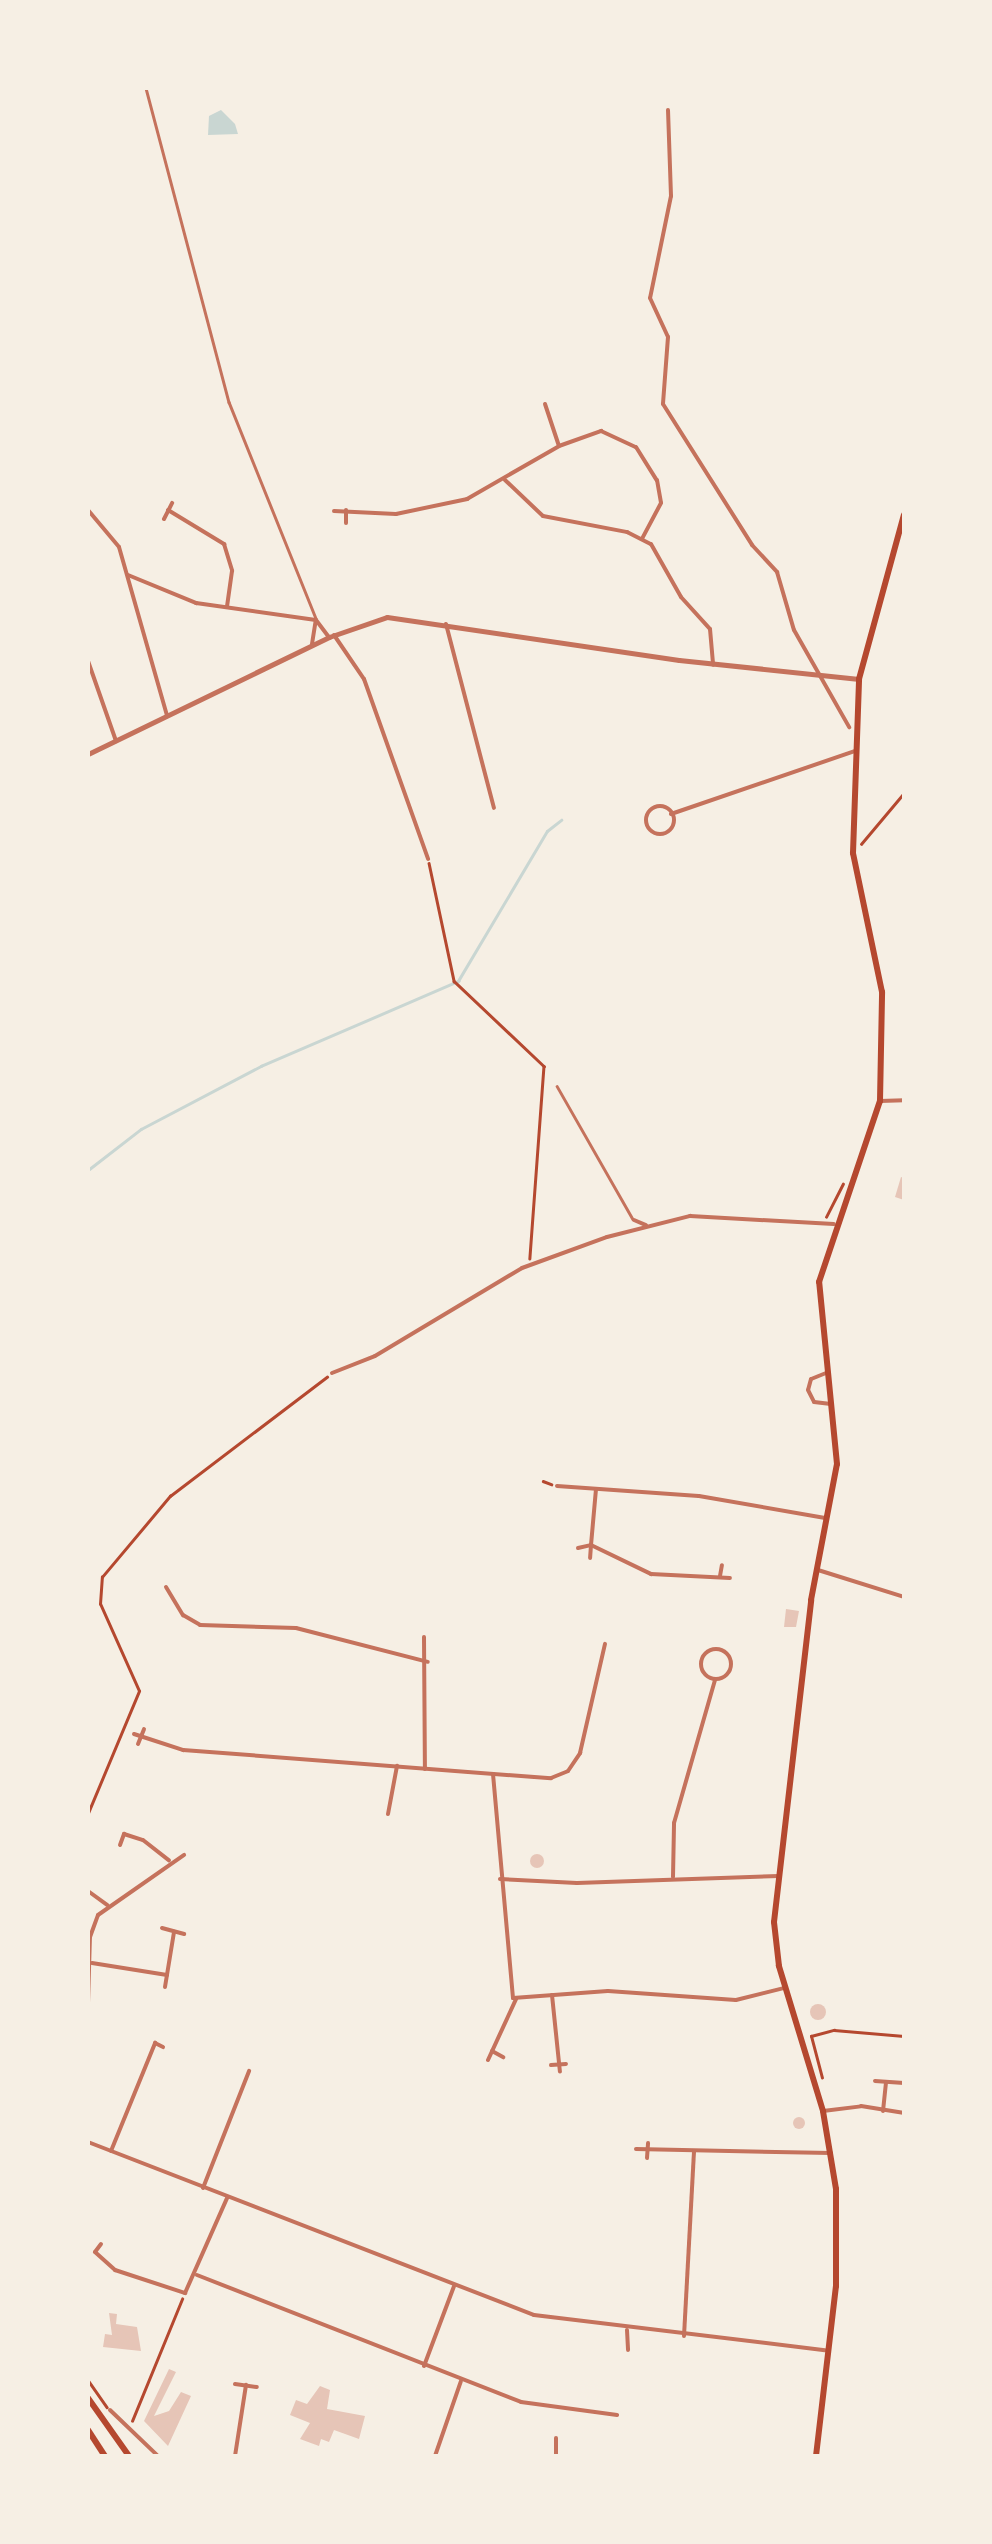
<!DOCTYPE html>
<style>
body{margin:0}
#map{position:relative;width:992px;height:2544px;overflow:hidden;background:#f6efe4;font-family:Raleway,sans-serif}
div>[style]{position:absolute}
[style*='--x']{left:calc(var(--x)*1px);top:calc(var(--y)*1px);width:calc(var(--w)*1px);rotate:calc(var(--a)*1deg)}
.water>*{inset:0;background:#c9d6d2}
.stream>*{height:2.5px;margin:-1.25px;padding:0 1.25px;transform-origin:1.25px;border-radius:1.25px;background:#c9d6d2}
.building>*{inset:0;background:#e6c5b7}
.round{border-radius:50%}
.path>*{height:2.5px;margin:-1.25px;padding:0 1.25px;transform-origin:1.25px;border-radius:1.25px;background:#b5482f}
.service>*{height:2.5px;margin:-1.25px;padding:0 1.25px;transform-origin:1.25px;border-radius:1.25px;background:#c5725c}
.minor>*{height:4px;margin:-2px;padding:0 2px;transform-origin:2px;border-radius:2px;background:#c5725c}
.minor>.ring{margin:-2px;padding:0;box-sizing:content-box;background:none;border:4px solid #c5725c;border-radius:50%}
.tertiary>*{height:5px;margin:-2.5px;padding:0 2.5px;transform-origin:2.5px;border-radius:2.5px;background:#c5725c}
.primary>*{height:6px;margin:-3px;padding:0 3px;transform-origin:3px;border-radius:3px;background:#b5482f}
span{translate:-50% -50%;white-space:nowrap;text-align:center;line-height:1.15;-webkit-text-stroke:9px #f6efe4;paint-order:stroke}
.frame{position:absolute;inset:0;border:90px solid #f6efe4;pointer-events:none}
</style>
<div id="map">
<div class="water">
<div style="clip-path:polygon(221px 110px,235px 124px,238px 134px,208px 135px,209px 116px)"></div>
</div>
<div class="stream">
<div style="--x:88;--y:1170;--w:67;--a:-37.7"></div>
<div style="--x:141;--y:1129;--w:136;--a:-27.7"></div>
<div style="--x:261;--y:1066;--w:215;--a:-23.3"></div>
<div style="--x:458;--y:981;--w:174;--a:-59.3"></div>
<div style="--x:547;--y:831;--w:18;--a:-38"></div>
</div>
<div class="building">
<div style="clip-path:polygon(901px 1177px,904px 1178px,904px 1200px,895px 1197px)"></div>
<div style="clip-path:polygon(786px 1609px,799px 1611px,796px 1627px,784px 1627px)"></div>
<div class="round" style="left:530px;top:1854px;width:14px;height:14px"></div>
<div class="round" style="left:810px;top:2004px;width:16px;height:16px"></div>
<div class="round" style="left:793px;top:2117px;width:12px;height:12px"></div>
<div style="clip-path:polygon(109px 2313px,117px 2314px,116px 2324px,137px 2327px,141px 2351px,103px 2347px,105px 2334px,112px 2335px)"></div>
<div style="clip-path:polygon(169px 2369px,176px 2372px,154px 2416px,169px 2411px,181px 2392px,191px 2396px,168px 2446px,144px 2421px)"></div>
<div style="clip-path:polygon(320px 2386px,330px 2390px,327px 2409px,365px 2416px,359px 2439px,334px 2430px,329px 2442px,321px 2439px,319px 2446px,300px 2439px,310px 2423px,290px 2415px,296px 2400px,307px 2404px)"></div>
</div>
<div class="path">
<div style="--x:861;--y:844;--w:67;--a:-49.9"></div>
<div style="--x:429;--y:863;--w:121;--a:78"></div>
<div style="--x:454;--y:981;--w:124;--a:43.4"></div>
<div style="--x:544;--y:1066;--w:193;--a:94.2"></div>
<div style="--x:826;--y:1217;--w:37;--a:-63"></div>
<div style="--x:543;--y:1481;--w:9;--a:21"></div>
<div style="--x:88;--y:1813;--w:132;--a:-67.3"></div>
<div style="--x:139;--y:1691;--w:95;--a:-114.1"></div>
<div style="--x:100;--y:1604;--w:27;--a:-86"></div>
<div style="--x:102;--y:1577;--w:106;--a:-50"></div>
<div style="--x:170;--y:1496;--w:197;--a:-37.2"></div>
<div style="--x:822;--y:2078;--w:43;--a:-104.7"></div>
<div style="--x:811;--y:2036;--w:24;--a:-15"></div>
<div style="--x:834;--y:2030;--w:70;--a:4.9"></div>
<div style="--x:88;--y:2380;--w:33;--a:55"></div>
<div style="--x:132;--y:2421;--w:132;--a:-67.7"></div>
</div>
<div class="service">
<div style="--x:146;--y:88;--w:325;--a:75.2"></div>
<div style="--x:229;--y:402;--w:233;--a:68.1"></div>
<div style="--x:557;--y:1086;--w:153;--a:60.3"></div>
</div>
<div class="minor">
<div style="--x:668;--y:110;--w:86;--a:88"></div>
<div style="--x:671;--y:196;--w:104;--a:101.6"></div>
<div style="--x:650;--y:298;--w:43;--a:65.2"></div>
<div style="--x:668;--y:337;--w:67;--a:94.3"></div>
<div style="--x:663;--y:404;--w:167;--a:57.7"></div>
<div style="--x:752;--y:545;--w:37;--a:47"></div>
<div style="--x:777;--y:572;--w:60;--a:73.7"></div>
<div style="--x:794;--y:630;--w:112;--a:60.4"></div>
<div style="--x:545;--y:404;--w:44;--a:71.6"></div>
<div style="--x:505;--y:480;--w:52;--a:43.5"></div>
<div style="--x:543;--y:516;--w:86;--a:10.8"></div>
<div style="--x:627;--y:532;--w:27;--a:27"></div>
<div style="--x:651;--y:544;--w:61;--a:60.5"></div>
<div style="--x:681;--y:597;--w:43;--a:47.8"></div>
<div style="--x:710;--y:629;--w:36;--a:85"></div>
<div style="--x:88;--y:510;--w:48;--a:50"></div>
<div style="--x:119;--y:547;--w:176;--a:74.1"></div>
<div style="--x:168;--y:510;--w:66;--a:31.3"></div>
<div style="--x:224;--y:544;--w:28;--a:73"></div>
<div style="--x:232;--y:571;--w:36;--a:98"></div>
<div style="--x:334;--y:511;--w:62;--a:2.8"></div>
<div style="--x:396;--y:514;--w:73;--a:-11.9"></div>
<div style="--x:467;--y:499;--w:106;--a:-29.9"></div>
<div style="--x:559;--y:446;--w:45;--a:-19.7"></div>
<div style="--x:601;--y:431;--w:38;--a:25"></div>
<div style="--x:636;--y:447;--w:39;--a:58"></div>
<div style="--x:657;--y:480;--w:23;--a:80"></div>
<div style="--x:661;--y:503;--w:40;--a:118"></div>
<div style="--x:164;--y:519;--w:18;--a:-63"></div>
<div style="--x:346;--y:523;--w:13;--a:-90"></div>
<div style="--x:128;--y:575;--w:74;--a:22.4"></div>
<div style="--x:196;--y:603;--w:121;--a:8.1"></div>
<div style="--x:316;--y:620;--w:20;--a:53"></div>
<div style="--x:446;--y:624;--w:190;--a:75.4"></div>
<div style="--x:334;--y:635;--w:53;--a:55.7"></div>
<div style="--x:364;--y:679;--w:191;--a:70.4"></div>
<div style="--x:312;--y:644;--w:24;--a:-81"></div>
<div style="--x:88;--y:661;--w:85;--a:70.7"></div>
<div class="ring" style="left:646px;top:806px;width:24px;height:24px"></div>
<div style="--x:671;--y:814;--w:194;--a:-18.9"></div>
<div style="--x:880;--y:1101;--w:24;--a:-2"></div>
<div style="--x:634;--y:1220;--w:13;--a:23"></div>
<div style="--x:332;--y:1373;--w:46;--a:-21.6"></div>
<div style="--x:375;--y:1356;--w:171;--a:-30.9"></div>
<div style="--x:522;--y:1268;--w:90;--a:-20"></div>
<div style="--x:607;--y:1237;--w:86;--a:-14.2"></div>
<div style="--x:690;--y:1216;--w:144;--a:3.2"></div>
<div style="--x:826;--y:1373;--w:16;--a:158"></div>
<div style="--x:811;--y:1379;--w:11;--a:105"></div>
<div style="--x:808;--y:1390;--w:13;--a:63"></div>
<div style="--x:814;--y:1402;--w:17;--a:7"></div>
<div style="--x:557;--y:1486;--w:142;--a:4"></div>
<div style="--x:699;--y:1496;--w:128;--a:9.9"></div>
<div style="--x:596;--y:1489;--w:56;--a:95.1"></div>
<div style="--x:591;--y:1545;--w:67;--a:25.8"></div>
<div style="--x:651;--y:1574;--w:79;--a:2.9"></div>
<div style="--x:578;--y:1548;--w:13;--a:-13"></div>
<div style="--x:591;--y:1545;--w:13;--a:94"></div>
<div style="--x:818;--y:1570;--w:90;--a:17.4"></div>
<div style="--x:720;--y:1576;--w:11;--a:-80"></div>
<div style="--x:166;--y:1587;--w:33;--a:59"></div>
<div style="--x:183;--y:1615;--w:20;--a:30"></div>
<div style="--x:200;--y:1625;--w:96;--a:1.8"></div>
<div style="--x:296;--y:1628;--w:136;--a:14.4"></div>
<div style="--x:424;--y:1637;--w:132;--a:89.6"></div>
<div class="ring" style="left:701px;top:1649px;width:26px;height:26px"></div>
<div style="--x:134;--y:1734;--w:52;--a:18.1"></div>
<div style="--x:183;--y:1750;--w:369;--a:4.4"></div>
<div style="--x:551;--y:1778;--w:18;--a:-22"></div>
<div style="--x:568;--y:1771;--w:22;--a:-56"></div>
<div style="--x:580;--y:1753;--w:112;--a:-77.1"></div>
<div style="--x:138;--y:1744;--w:16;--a:-68"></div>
<div style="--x:493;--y:1774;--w:225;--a:84.9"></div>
<div style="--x:513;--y:1998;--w:95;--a:-4.2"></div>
<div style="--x:608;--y:1991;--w:128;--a:4"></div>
<div style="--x:736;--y:2000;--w:49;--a:-14"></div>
<div style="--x:388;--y:1814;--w:49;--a:-79.4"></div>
<div style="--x:120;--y:1845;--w:12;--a:-70"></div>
<div style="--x:124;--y:1834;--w:20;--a:18"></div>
<div style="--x:143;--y:1840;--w:33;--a:38"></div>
<div style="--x:673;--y:1877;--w:54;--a:-88.9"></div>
<div style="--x:674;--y:1823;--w:149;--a:-74"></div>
<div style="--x:500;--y:1879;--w:77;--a:3"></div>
<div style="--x:577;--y:1883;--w:202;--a:-2"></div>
<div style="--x:88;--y:1891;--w:24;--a:36"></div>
<div style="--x:162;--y:1928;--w:23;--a:15"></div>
<div style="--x:92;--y:1963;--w:76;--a:9.1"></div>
<div style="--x:165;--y:1987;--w:56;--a:-80.7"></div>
<div style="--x:552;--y:1995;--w:77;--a:84.1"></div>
<div style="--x:88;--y:2003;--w:66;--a:-88.3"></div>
<div style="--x:90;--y:1937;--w:23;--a:-70"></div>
<div style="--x:98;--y:1915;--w:105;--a:-34.9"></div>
<div style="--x:492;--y:2051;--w:13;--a:29"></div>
<div style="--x:488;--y:2060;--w:67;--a:-65.3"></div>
<div style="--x:551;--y:2065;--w:15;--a:-4"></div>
<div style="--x:875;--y:2081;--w:29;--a:4"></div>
<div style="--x:823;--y:2111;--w:38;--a:-7"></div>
<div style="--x:861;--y:2106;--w:44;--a:9.2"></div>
<div style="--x:883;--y:2111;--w:29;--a:-84"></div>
<div style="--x:88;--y:2142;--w:478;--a:21.2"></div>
<div style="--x:534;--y:2315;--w:293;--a:6.9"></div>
<div style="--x:636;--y:2149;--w:195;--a:1.2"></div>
<div style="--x:111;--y:2151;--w:117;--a:-67.8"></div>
<div style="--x:155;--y:2043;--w:9;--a:27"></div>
<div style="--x:647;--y:2158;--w:15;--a:-86"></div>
<div style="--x:203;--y:2188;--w:126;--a:-68.5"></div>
<div style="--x:101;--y:2244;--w:10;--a:127"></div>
<div style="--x:95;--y:2252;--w:27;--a:42"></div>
<div style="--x:115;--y:2270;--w:74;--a:18.2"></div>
<div style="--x:185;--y:2293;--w:104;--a:-66.1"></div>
<div style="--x:197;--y:2275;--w:348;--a:21.4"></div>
<div style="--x:521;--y:2402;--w:97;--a:7.7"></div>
<div style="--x:627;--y:2330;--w:20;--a:87"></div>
<div style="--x:684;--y:2336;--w:185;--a:-86.9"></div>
<div style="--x:424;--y:2366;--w:85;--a:-69.4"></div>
<div style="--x:235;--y:2384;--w:22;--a:8"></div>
<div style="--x:110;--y:2410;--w:66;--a:43.8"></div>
<div style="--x:235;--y:2456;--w:72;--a:-81.2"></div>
<div style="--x:435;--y:2456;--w:79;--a:-70.9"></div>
<div style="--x:556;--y:2456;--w:18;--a:-90"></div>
</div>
<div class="tertiary">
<div style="--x:88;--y:754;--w:268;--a:-25.9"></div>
<div style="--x:329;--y:637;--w:61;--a:-19"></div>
<div style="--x:387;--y:617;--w:295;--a:8.4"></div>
<div style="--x:679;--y:660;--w:181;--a:6"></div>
</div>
<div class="primary">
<div style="--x:88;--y:2398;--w:71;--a:54.7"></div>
<div style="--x:88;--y:2430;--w:31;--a:57"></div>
<div style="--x:816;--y:2456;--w:171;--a:-83.3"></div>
<div style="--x:836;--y:2286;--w:97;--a:-90"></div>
<div style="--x:836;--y:2189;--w:79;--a:-99.5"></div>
<div style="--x:823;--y:2111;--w:152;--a:-106.9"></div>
<div style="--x:779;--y:1966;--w:44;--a:-96.5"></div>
<div style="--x:774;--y:1922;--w:324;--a:-83.4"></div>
<div style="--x:811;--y:1600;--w:138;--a:-79.2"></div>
<div style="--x:837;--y:1464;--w:183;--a:-95.6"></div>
<div style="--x:819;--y:1282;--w:191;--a:-71.4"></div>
<div style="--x:880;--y:1101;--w:109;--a:-88.9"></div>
<div style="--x:882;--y:992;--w:142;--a:-101.8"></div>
<div style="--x:853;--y:853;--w:174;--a:-88"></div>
<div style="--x:859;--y:679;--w:170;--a:-74.7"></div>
</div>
<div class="frame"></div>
</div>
